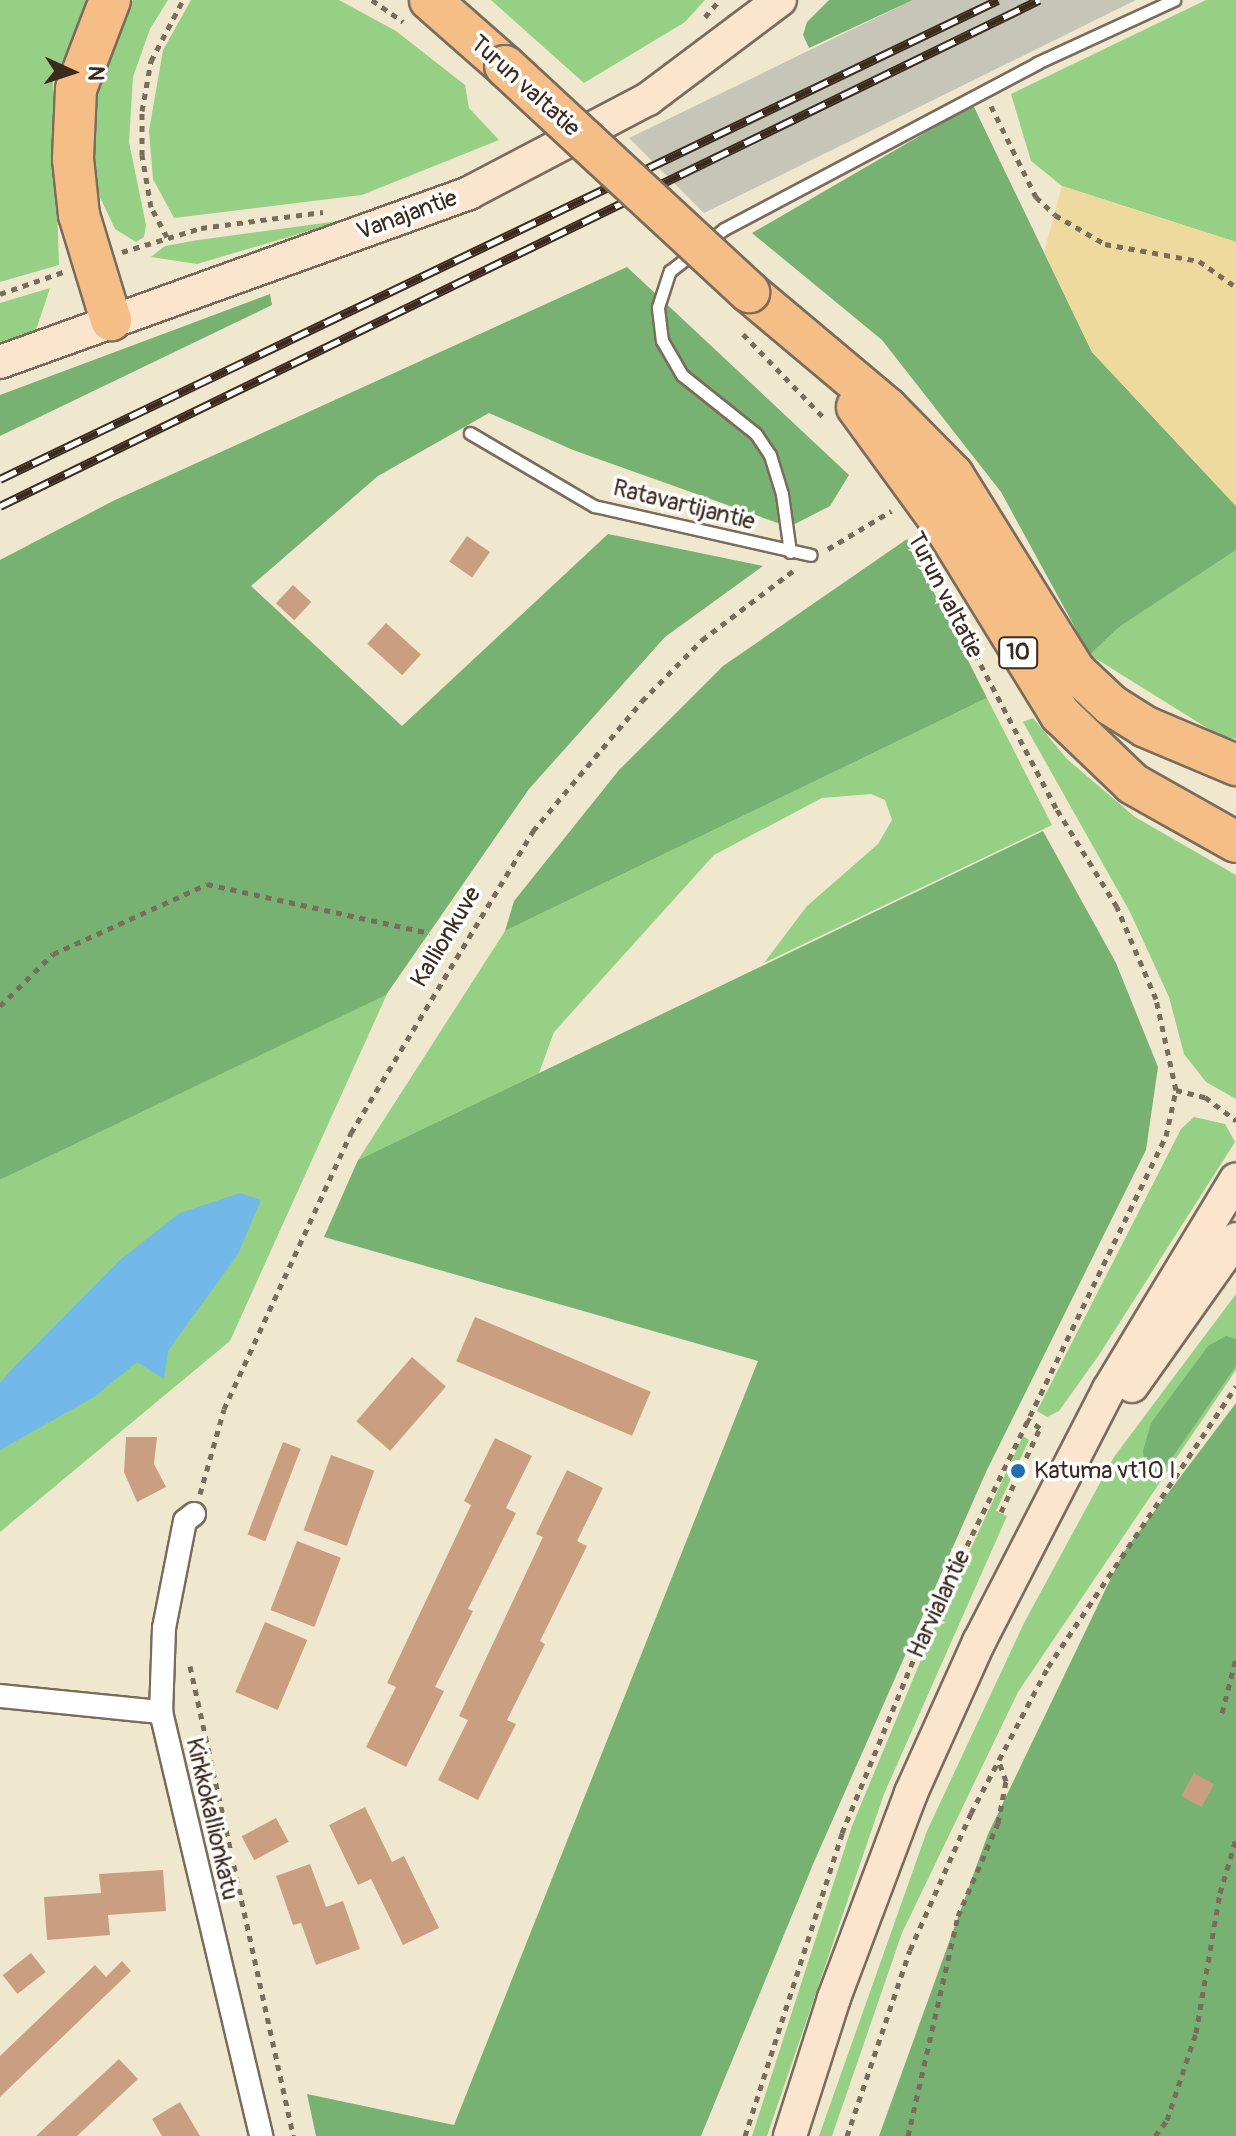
<!DOCTYPE html>
<style>
body{margin:0}
#map{position:relative;width:1236px;height:2136px;overflow:hidden;background:#f0e8ce;font-family:Pangolin,sans-serif}
div>[style]{position:absolute}
[style*='--x']{left:calc(var(--x)*1px);top:calc(var(--y)*1px);width:calc(var(--w)*1px);rotate:calc(var(--a)*1deg)}
.industrial>*{inset:0;background:#c6c5b8}
.green>*{inset:0;background:#95d084}
.forest>*{inset:0;background:#78b272}
.sand>*{inset:0;background:#eeda9e}
.water>*{inset:0;background:#72b9e9}
.building>*{inset:0;background:#ca9f81;transform-origin:0 0}
.path>*{height:5px;margin-top:-2.5px;transform-origin:0;background:repeating-linear-gradient(90deg,#7a6c5c 0 6px,transparent 0 12px)}
.roads{filter:drop-shadow(2px 0 #7a6c5c) drop-shadow(-2px 0 #7a6c5c) drop-shadow(0 2px #7a6c5c) drop-shadow(0 -2px #7a6c5c)}
.lane>*{height:11px;margin:-5.5px;padding:0 5.5px;transform-origin:5.5px;border-radius:5.5px;background:#fff}
.street>*{height:22px;margin:-11px;padding:0 11px;transform-origin:11px;border-radius:11px;background:#fff}
.secondary>*{height:32px;margin:-16px;padding:0 16px;transform-origin:16px;border-radius:16px;background:#fbe5cf}
.highway>*{height:40px;margin:-20px;padding:0 20px;transform-origin:20px;border-radius:20px;background:#f6be87}
.rail>*{height:9px;margin-top:-4.5px;transform-origin:0;background:repeating-linear-gradient(90deg,#fff 0 18px,#3b2a1e 0 36px);box-sizing:border-box;border-block:2px solid #3b2a1e}
.bridges{filter:drop-shadow(2px 0 #7a6c5c) drop-shadow(-2px 0 #7a6c5c) drop-shadow(0 2px #7a6c5c) drop-shadow(0 -2px #7a6c5c)}
.highway-bridge>*{height:40px;margin:-20px;padding:0 20px;transform-origin:20px;border-radius:20px;background:#f6be87}
.dots>*{width:22px;height:22px;translate:-50% -50%;box-sizing:border-box;border:4px solid #fff;border-radius:50%}
span{translate:-50% -50%;white-space:nowrap;text-align:center;line-height:1.15;-webkit-text-stroke:7px #fff;paint-order:stroke}
.shield-label span{padding:2px 6px;background:#fff;border:2px solid;border-radius:6px;-webkit-text-stroke-width:0}
.shield-label{font-size:22px;color:#3b2a1e;font-weight:700}
.street-label{font-size:24px;color:#3b2a1e}
.poi-label{font-size:24px;color:#3b2a1e}
.left{translate:0 -50%;text-align:left}
.north{position:absolute;left:32px;top:32px;width:80px;height:80px;-webkit-text-stroke:6px #fff;paint-order:stroke;rotate:93deg;font-size:22px;font-weight:700;line-height:32px;text-align:center;color:#3b2a1e}
.north::after{content:'';display:block;margin:auto;width:28px;height:36px;background:#3b2a1e;clip-path:polygon(50% 0,100% 100%,50% 72%,0 100%)}
</style>
<div id="map">
<div class="industrial">
<div style="clip-path:polygon(913px 0,1136px 0,704px 213px,629px 138px)"></div>
</div>
<div class="green">
<div style="clip-path:polygon(0 0,90px 0,53px 82px,59px 265px,0 282px)"></div>
<div style="clip-path:polygon(133px 0,168px 0,150px 29px,133px 77px,129px 142px,146px 225px,144px 237px,136px 242px,115px 229px,96px 189px,90px 152px,91px 107px,119px 18px)"></div>
<div style="clip-path:polygon(191px 0,339px 0,396px 31px,465px 85px,469px 108px,499px 140px,362px 195px,174px 218px,153px 179px,149px 131px,163px 50px)"></div>
<div style="clip-path:polygon(491px 0,705px 0,685px 22px,584px 83px)"></div>
<div style="clip-path:polygon(1206px 0,1236px 0,1236px 242px,1062px 186px,1031px 161px,1011px 94px)"></div>
<div style="clip-path:polygon(346px 220px,197px 264px,151px 257px,165px 246px,198px 240px)"></div>
<div style="clip-path:polygon(50px 288px,37px 327px,26px 339px,0 348px,0 303px)"></div>
<div style="clip-path:polygon(1236px 550px,1236px 739px,1220px 736px,1090px 655px,1118px 628px)"></div>
<div style="clip-path:polygon(987px 698px,1052px 825px,764px 963px,807px 906px,878px 844px,892px 820px,885px 800px,871px 794px,822px 798px,714px 855px,554px 1032px,539px 1073px,358px 1160px,505px 931px)"></div>
<div style="clip-path:polygon(1033px 718px,1067px 759px,1135px 817px,1236px 875px,1236px 1099px,1206px 1082px,1184px 1054px,1169px 997px,1130px 912px,1023px 722px)"></div>
<div style="clip-path:polygon(387px 994px,230px 1341px,0 1532px,0 1180px)"></div>
<div style="clip-path:polygon(1194px 1117px,1225px 1124px,1235px 1142px,1099px 1355px,1059px 1411px,1047px 1417px,1037px 1411px,1181px 1129px)"></div>
<div style="clip-path:polygon(1236px 1294px,1236px 1370px,1018px 1692px,902px 1933px,832px 2136px,819px 2136px,927px 1831px,1024px 1623px,1114px 1457px)"></div>
<div style="clip-path:polygon(1023px 1436px,1029px 1440px,996px 1511px,1007px 1516px,884px 1794px,767px 2136px,752px 2136px,852px 1826px,935px 1626px)"></div>
</div>
<div class="forest">
<div style="clip-path:polygon(829px 0,913px 0,809px 48px,803px 35px,807px 22px)"></div>
<div style="clip-path:polygon(973px 105px,1092px 352px,1236px 506px,1236px 550px,1118px 628px,1090px 655px,1001px 492px,882px 340px,752px 233px)"></div>
<div style="clip-path:polygon(627px 267px,849px 475px,830px 506px,789px 527px,573px 450px,489px 413px,378px 476px,251px 586px,402px 726px,608px 534px,763px 566px,665px 637px,529px 789px,386px 995px,0 1180px,0 560px,113px 501px)"></div>
<div style="clip-path:polygon(270px 294px,272px 305px,0 436px,0 395px)"></div>
<div style="clip-path:polygon(907px 539px,987px 698px,505px 931px,514px 901px,619px 770px,723px 666px)"></div>
<div style="clip-path:polygon(1043px 831px,1116px 963px,1158px 1067px,1146px 1150px,986px 1472px,814px 1862px,701px 2136px,316px 2136px,307px 2094px,454px 2125px,758px 1361px,324px 1237px,358px 1160px)"></div>
<div style="clip-path:polygon(1226px 1336px,1236px 1339px,1236px 1366px,1160px 1475px,1147px 1478px,1143px 1451px,1151px 1423px,1208px 1346px)"></div>
<div style="clip-path:polygon(1236px 1403px,1236px 2136px,879px 2136px,988px 1834px,1123px 1553px)"></div>
</div>
<div class="sand">
<div style="clip-path:polygon(1062px 186px,1236px 242px,1236px 506px,1092px 352px,1044px 252px)"></div>
</div>
<div class="water">
<div style="clip-path:polygon(240px 1193px,261px 1200px,238px 1254px,168px 1351px,164px 1379px,137px 1362px,94px 1397px,0 1450px,0 1383px,14px 1367px,121px 1259px,180px 1213px)"></div>
</div>
<div class="building">
<div style="left:467px;top:536px;width:28px;height:31px;rotate:35deg"></div>
<div style="left:293px;top:585px;width:25px;height:25px;rotate:43deg"></div>
<div style="left:386px;top:623px;width:47px;height:28px;rotate:42deg"></div>
<div style="left:475px;top:1317px;width:191px;height:48px;rotate:23deg"></div>
<div style="left:412px;top:1357px;width:45px;height:85px;rotate:41deg"></div>
<div style="clip-path:polygon(126px 1437px,157px 1437px,154px 1464px,166px 1487px,137px 1502px,124px 1472px)"></div>
<div style="clip-path:polygon(495px 1438px,532px 1456px,506px 1508px,516px 1513px,468px 1609px,473px 1611px,435px 1687px,444px 1691px,406px 1767px,366px 1747px,396px 1687px,387px 1683px,471px 1505px,464px 1501px)"></div>
<div style="left:283px;top:1442px;width:19px;height:99px;rotate:21deg"></div>
<div style="left:331px;top:1455px;width:46px;height:80px;rotate:20deg"></div>
<div style="clip-path:polygon(567px 1470px,603px 1488px,577px 1541px,587px 1546px,540px 1641px,545px 1644px,507px 1720px,516px 1724px,478px 1800px,438px 1780px,468px 1720px,459px 1716px,543px 1537px,536px 1534px)"></div>
<div style="left:297px;top:1541px;width:47px;height:74px;rotate:21deg"></div>
<div style="left:265px;top:1622px;width:46px;height:76px;rotate:23deg"></div>
<div style="left:1194px;top:1773px;width:23px;height:26px;rotate:29deg"></div>
<div style="clip-path:polygon(365px 1807px,392px 1862px,404px 1856px,439px 1928px,403px 1945px,371px 1879px,358px 1885px,329px 1825px)"></div>
<div style="left:276px;top:1818px;width:27px;height:39px;rotate:62deg"></div>
<div style="clip-path:polygon(310px 1864px,326px 1907px,343px 1901px,360px 1949px,316px 1965px,301px 1923px,293px 1925px,276px 1876px)"></div>
<div style="clip-path:polygon(163px 1870px,166px 1911px,108px 1915px,110px 1935px,47px 1940px,44px 1897px,101px 1893px,99px 1874px)"></div>
<div style="left:31px;top:1953px;width:24px;height:36px;rotate:52deg"></div>
<div style="clip-path:polygon(122px 1961px,131px 1971px,0 2097px,0 2056px,95px 1965px,106px 1977px)"></div>
<div style="clip-path:polygon(119px 2059px,138px 2079px,77px 2136px,36px 2136px)"></div>
<div style="clip-path:polygon(180px 2102px,200px 2136px,162px 2136px,152px 2119px)"></div>
</div>
<div class="path">
<div style="--x:372;--y:0;--w:38;--a:35"></div>
<div style="--x:705;--y:17;--w:23;--a:-49"></div>
<div style="--x:991;--y:106;--w:102;--a:63.7"></div>
<div style="--x:1036;--y:197;--w:26;--a:43"></div>
<div style="--x:1055;--y:215;--w:58;--a:30.1"></div>
<div style="--x:1105;--y:244;--w:96;--a:10.3"></div>
<div style="--x:1199;--y:261;--w:45;--a:35.1"></div>
<div style="--x:167;--y:237;--w:34;--a:-118"></div>
<div style="--x:151;--y:207;--w:53;--a:-99.8"></div>
<div style="--x:142;--y:155;--w:44;--a:-90"></div>
<div style="--x:142;--y:111;--w:51;--a:-79.8"></div>
<div style="--x:151;--y:61;--w:69;--a:-62.3"></div>
<div style="--x:122;--y:252;--w:83;--a:-16.9"></div>
<div style="--x:201;--y:228;--w:123;--a:-7.5"></div>
<div style="--x:0;--y:294;--w:67;--a:-19.2"></div>
<div style="--x:743;--y:334;--w:118;--a:46"></div>
<div style="--x:828;--y:549;--w:74;--a:-31.1"></div>
<div style="--x:0;--y:1006;--w:74;--a:-44.5"></div>
<div style="--x:53;--y:954;--w:169;--a:-24.4"></div>
<div style="--x:207;--y:884;--w:228;--a:12.4"></div>
<div style="--x:1176;--y:1090;--w:30;--a:14"></div>
<div style="--x:1205;--y:1097;--w:39;--a:37"></div>
<div style="--x:200;--y:1494;--w:88;--a:-74.2"></div>
<div style="--x:224;--y:1409;--w:304;--a:-65.3"></div>
<div style="--x:351;--y:1133;--w:353;--a:-58.9"></div>
<div style="--x:533;--y:831;--w:170;--a:-50"></div>
<div style="--x:642;--y:701;--w:86;--a:-45.5"></div>
<div style="--x:702;--y:640;--w:114;--a:-37.2"></div>
<div style="--x:1001;--y:1512;--w:93;--a:-65.1"></div>
<div style="--x:1040;--y:1428;--w:16;--a:-145"></div>
<div style="--x:190;--y:1666;--w:481;--a:77.6"></div>
<div style="--x:1222;--y:1713;--w:57;--a:-75.7"></div>
<div style="--x:745;--y:2136;--w:318;--a:-72.2"></div>
<div style="--x:842;--y:1833;--w:217;--a:-67.6"></div>
<div style="--x:925;--y:1632;--w:551;--a:-64.09"></div>
<div style="--x:1166;--y:1136;--w:47;--a:-77.7"></div>
<div style="--x:1176;--y:1090;--w:93;--a:-102.4"></div>
<div style="--x:1156;--y:999;--w:100;--a:-113"></div>
<div style="--x:1117;--y:907;--w:116;--a:-121.6"></div>
<div style="--x:1056;--y:808;--w:233;--a:-117.7"></div>
<div style="--x:847;--y:2136;--w:196;--a:-71.3"></div>
<div style="--x:910;--y:1950;--w:150;--a:-66"></div>
<div style="--x:971;--y:1813;--w:165;--a:-62.2"></div>
<div style="--x:1048;--y:1667;--w:338;--a:-56.2"></div>
<div style="--x:908;--y:2136;--w:226;--a:-77.2"></div>
<div style="--x:958;--y:1916;--w:101;--a:-66.7"></div>
<div style="--x:998;--y:1823;--w:43;--a:-79.2"></div>
<div style="--x:1006;--y:1781;--w:20;--a:-110"></div>
<div style="--x:1155;--y:2136;--w:20;--a:-53"></div>
<div style="--x:1167;--y:2120;--w:92;--a:-71.6"></div>
<div style="--x:1196;--y:2033;--w:142;--a:-80.3"></div>
<div style="--x:1220;--y:1893;--w:56;--a:-73.5"></div>
</div>
<div class="roads">
<div class="lane">
<div style="--x:470;--y:433;--w:144;--a:30.5"></div>
<div style="--x:594;--y:506;--w:222;--a:12.7"></div>
<div style="--x:790;--y:552;--w:59;--a:-97.9"></div>
<div style="--x:782;--y:494;--w:41;--a:-107.1"></div>
<div style="--x:770;--y:455;--w:25;--a:-124"></div>
<div style="--x:756;--y:434;--w:95;--a:-141.4"></div>
<div style="--x:682;--y:375;--w:39;--a:-120"></div>
<div style="--x:662;--y:341;--w:34;--a:-97"></div>
<div style="--x:658;--y:307;--w:38;--a:-72"></div>
<div style="--x:670;--y:271;--w:68;--a:-37.9"></div>
<div style="--x:724;--y:229;--w:354;--a:-27.9"></div>
<div style="--x:1037;--y:63;--w:151;--a:-24.7"></div>
</div>
<div class="street">
<div style="--x:194;--y:1514;--w:11;--a:142"></div>
<div style="--x:185;--y:1521;--w:109;--a:101.1"></div>
<div style="--x:164;--y:1628;--w:84;--a:92"></div>
<div style="--x:161;--y:1712;--w:436;--a:76.7"></div>
<div style="--x:0;--y:1696;--w:162;--a:5.7"></div>
</div>
<div class="secondary">
<div style="--x:0;--y:362;--w:499;--a:-19.8"></div>
<div style="--x:469;--y:193;--w:202;--a:-27.7"></div>
<div style="--x:648;--y:99;--w:165;--a:-36.9"></div>
<div style="--x:1132;--y:1386;--w:180;--a:-54.7"></div>
<div style="--x:790;--y:2136;--w:145;--a:-72.3"></div>
<div style="--x:834;--y:1998;--w:219;--a:-69.4"></div>
<div style="--x:911;--y:1793;--w:166;--a:-65.8"></div>
<div style="--x:979;--y:1642;--w:284;--a:-62.8"></div>
<div style="--x:1109;--y:1389;--w:245;--a:-58.8"></div>
</div>
<div class="highway">
<div style="--x:110;--y:0;--w:95;--a:110.9"></div>
<div style="--x:76;--y:89;--w:70;--a:92.5"></div>
<div style="--x:73;--y:159;--w:56;--a:83.9"></div>
<div style="--x:79;--y:215;--w:110;--a:73.1"></div>
<div style="--x:430;--y:0;--w:100;--a:41.3"></div>
<div style="--x:749;--y:292;--w:180;--a:40"></div>
<div style="--x:887;--y:408;--w:94;--a:45.4"></div>
<div style="--x:953;--y:475;--w:231;--a:58.1"></div>
<div style="--x:1075;--y:671;--w:50;--a:43.4"></div>
<div style="--x:1111;--y:705;--w:41;--a:32.2"></div>
<div style="--x:1146;--y:727;--w:98;--a:22.9"></div>
<div style="--x:857;--y:407;--w:155;--a:53.9"></div>
<div style="--x:948;--y:532;--w:214;--a:58.4"></div>
<div style="--x:1060;--y:714;--w:101;--a:43.8"></div>
<div style="--x:1133;--y:784;--w:118;--a:29.4"></div>
</div>
</div>
<div class="rail">
<div style="--x:0;--y:479;--w:1107;--a:-25.64"></div>
<div style="--x:0;--y:506;--w:1156;--a:-25.97"></div>
</div>
<div class="bridges">
<div class="highway-bridge">
<div style="--x:505;--y:66;--w:333;--a:42.8"></div>
</div>
</div>
<div class="dots">
<div style="left:1018px;top:1471px;background:#1f6fb2"></div>
</div>
<div class="shield-label">
<span style="left:1018px;top:653px">10</span>
</div>
<div class="street-label">
<span style="left:525px;top:86px;rotate:42deg">Turun valtatie</span>
<span style="left:407px;top:215px;rotate:-20deg">Vanajantie</span>
<span style="left:684px;top:505px;rotate:14deg">Ratavartijantie</span>
<span style="left:945px;top:595px;rotate:63deg">Turun valtatie</span>
<span style="left:446px;top:937px;rotate:-59deg">Kallionkuve</span>
<span style="left:939px;top:1604px;rotate:-65deg">Harvialantie</span>
<span style="left:212px;top:1819px;rotate:77deg">Kirkkokallionkatu</span>
</div>
<div class="poi-label">
<span class="left" style="left:1034px;top:1471px">Katuma vt10 I</span>
</div>
<div class="north">N</div>
</div>
